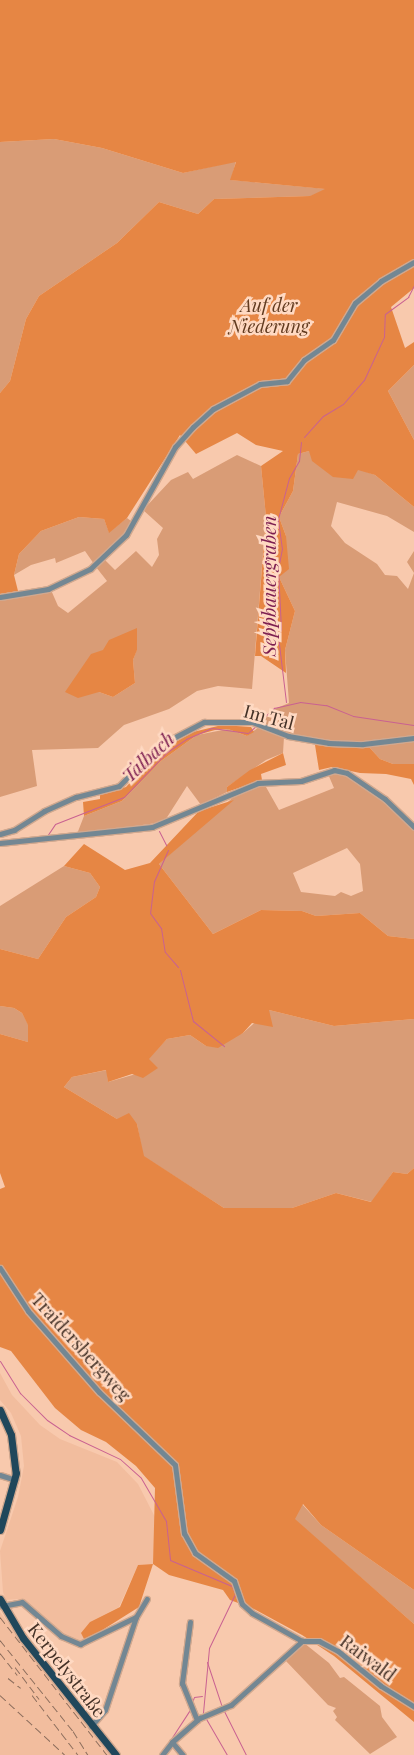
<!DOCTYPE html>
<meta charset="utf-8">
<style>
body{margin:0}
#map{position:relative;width:414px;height:1755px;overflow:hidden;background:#f8c9ad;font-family:"Playfair Display",serif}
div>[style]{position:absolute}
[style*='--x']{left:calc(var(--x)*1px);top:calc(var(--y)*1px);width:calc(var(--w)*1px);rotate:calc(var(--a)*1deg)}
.built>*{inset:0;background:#f2bd9e}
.green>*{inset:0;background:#d99c76}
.forest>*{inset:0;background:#e68644}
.stream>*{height:1px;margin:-0.5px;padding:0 0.5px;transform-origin:0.5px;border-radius:0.5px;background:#c96191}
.roads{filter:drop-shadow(1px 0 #d0a88f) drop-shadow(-1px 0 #d0a88f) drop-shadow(0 1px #d0a88f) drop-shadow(0 -1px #d0a88f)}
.minor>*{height:5px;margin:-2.5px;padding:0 2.5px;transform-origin:2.5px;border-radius:2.5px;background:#738793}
.major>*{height:7px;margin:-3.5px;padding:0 3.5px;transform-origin:3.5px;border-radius:3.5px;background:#20475b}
.rail>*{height:1px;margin-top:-0.5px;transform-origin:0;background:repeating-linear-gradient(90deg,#8a6c5b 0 8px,transparent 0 12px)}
span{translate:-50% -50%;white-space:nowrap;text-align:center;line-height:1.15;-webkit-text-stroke:5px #ffd9c2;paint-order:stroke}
.park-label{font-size:18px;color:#623b20;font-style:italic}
.street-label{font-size:18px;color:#443126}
.water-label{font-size:19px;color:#7d1e50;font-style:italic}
</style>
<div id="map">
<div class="built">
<div style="clip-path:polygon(0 1373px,12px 1395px,40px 1425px,60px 1439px,117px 1462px,138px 1484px,156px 1519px,153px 1564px,138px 1565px,119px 1607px,90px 1622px,85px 1641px,69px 1639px,26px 1603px,18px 1599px,6px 1600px,3px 1592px,0 1551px,18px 1497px,24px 1466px,21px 1436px,11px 1413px,0 1400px)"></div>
<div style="clip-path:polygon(0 1612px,13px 1629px,111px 1755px,0 1755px)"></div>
</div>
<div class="green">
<div style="clip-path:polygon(54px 139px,102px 148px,183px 173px,236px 161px,231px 180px,327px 189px,311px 196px,214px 199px,198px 214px,159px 202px,117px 243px,39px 296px,26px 319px,10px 381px,0 393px,0 142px)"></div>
<div style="clip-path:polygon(414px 365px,414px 440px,388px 391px)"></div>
<div style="clip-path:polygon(309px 451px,375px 475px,414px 507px,414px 532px,387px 516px,337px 502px,331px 526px,345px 543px,377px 564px,385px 575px,397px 576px,408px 589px,414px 573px,407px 562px,414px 551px,414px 737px,351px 742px,314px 740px,285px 734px,263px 723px,270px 711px,289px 703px,285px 650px,295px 611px,279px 577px,286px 536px,279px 517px,293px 491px,298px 454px)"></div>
<div style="clip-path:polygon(evenodd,237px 455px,261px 466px,266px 517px,252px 689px,218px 686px,197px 691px,169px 709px,124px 725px,98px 748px,32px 750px,37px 786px,0 797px,0 600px,51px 590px,58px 606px,68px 613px,107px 581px,96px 567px,105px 560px,115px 570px,136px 551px,152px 567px,159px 555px,157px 539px,163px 528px,143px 510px,171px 480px,188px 472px,193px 479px,237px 455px,137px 649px,133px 660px,135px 683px,113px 697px,99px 692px,137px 649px)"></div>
<div style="clip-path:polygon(79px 517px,104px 519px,109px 532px,127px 518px,131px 521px,123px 536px,94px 564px,85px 551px,56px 563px,55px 558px,31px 565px,14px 575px,19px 554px,41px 531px)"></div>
<div style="clip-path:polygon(259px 727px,284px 737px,283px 753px,266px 760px,227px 787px,227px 792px,201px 805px,187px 786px,164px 822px,77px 834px,84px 816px,122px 801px,161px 761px,197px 735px,228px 729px,247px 736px)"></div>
<div style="clip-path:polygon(414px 740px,414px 764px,393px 764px,380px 759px,369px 747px)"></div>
<div style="clip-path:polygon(evenodd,335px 772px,345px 773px,389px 804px,414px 830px,414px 939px,388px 936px,360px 913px,316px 916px,302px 911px,261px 910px,213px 934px,159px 864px,239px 792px,258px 785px,266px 787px,279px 810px,334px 788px,328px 774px,335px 772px,347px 848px,360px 864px,363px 891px,351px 896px,341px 892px,335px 896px,301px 892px,293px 873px,347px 848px)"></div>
<div style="clip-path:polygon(64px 866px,90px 873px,100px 887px,96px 897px,66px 917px,38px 959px,0 949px,0 906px)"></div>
<div style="clip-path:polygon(0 1006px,14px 1008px,22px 1013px,28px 1024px,28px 1042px,0 1034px)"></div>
<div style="clip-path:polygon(269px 1010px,334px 1026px,414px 1019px,414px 1168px,407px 1174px,393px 1172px,372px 1202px,336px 1193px,292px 1208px,224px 1208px,143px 1156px,137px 1124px,117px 1119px,64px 1087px,72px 1077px,107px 1070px,108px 1082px,157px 1068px,148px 1059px,167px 1039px,190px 1035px,206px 1046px,243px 1033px)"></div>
<div style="clip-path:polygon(302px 1504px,321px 1525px,414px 1590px,414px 1624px,294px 1519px)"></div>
<div style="clip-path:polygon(304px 1643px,329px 1663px,340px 1678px,344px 1677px,380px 1706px,382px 1717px,397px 1737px,370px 1754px,335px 1720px,337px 1717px,333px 1711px,336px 1708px,328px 1705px,285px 1660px)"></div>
</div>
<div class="forest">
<div style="clip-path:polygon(0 0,414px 0,414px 288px,391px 307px,405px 348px,414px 342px,414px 365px,388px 391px,414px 440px,414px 507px,375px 475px,358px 470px,353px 479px,333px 477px,312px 461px,309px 451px,298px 454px,293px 491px,279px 517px,286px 536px,289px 569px,279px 577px,295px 611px,285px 650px,286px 673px,261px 656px,255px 656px,266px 517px,261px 466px,283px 451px,256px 445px,237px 433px,196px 454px,180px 435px,127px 518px,109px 533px,104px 519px,79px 517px,41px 531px,19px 554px,14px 575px,18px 591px,0 594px,0 393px,10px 381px,26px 319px,39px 296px,117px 243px,159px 202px,198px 214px,214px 199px,310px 196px,325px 189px,230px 180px,236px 162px,183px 173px,102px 148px,54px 139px,0 142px)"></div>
<div style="clip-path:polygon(137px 628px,137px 650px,133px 660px,135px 683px,113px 697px,99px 692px,78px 698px,65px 692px,91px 654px,103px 650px,109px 640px)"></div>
<div style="clip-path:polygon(222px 725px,251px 727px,254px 732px,247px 736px,228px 729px,215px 730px,197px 735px,161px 761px,122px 801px,84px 816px,83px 802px,100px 799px,100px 795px,126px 787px,160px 751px,193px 732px)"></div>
<div style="clip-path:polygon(315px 745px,369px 747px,380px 759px,393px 764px,414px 764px,414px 785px,411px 779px,386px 774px,360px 773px,332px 767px,319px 770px)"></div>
<div style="clip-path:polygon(283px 753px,286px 765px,261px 774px,262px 780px,227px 792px,227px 787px,250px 770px)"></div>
<div style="clip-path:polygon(234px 800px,159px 864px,213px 934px,261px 910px,302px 911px,316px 916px,360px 913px,388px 936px,414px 939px,414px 1019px,334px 1026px,269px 1010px,273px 1027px,252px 1023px,243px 1033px,218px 1048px,206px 1046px,190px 1035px,167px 1039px,149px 1059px,158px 1068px,143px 1078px,132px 1074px,108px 1082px,106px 1070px,72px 1077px,64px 1087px,117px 1119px,129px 1113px,137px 1124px,144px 1156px,224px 1208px,292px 1208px,336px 1193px,371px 1202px,393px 1172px,407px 1174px,414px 1168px,414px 1590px,321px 1525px,303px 1504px,295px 1519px,414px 1624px,414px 1722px,334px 1656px,302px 1635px,252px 1608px,230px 1600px,223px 1590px,169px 1575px,153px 1564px,139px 1607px,85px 1641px,81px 1633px,90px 1622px,120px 1607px,138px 1565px,153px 1564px,155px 1488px,136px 1466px,106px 1442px,81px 1430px,55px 1408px,11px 1351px,0 1347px,0 1189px,5px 1187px,0 1173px,0 1034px,28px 1042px,28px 1025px,22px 1013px,14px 1008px,0 1006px,0 949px,38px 959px,66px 917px,96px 897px,100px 887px,90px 873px,64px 866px,84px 844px,125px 870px,150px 863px,199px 811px)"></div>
</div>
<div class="stream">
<div style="--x:304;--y:437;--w:28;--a:-48"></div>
<div style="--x:323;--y:416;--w:23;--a:-31"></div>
<div style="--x:343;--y:404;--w:32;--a:-49"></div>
<div style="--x:364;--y:380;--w:47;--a:-65.1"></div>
<div style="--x:384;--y:337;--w:23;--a:-88"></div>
<div style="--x:385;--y:314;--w:29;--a:-36"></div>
<div style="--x:408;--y:297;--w:13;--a:-63"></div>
<div style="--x:286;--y:702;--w:66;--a:-96.9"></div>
<div style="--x:278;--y:636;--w:8;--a:-67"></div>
<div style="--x:281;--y:629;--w:60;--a:-92.9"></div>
<div style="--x:278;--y:569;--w:20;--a:-79"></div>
<div style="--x:282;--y:549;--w:30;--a:-98"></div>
<div style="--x:278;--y:519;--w:42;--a:-75"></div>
<div style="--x:289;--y:478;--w:20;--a:-60"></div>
<div style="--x:299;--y:461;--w:19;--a:-84"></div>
<div style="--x:259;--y:722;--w:21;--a:-43"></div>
<div style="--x:274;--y:708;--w:27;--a:-13"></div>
<div style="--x:300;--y:702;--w:26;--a:7"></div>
<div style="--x:326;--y:705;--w:29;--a:22"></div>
<div style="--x:353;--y:716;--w:62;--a:8.4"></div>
<div style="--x:159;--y:831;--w:16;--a:63"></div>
<div style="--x:47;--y:836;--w:14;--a:-56"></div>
<div style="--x:55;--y:824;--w:74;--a:-21.4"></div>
<div style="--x:124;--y:797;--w:62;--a:-46.3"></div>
<div style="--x:167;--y:752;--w:23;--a:-34"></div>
<div style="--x:186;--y:739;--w:28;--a:-23"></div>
<div style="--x:212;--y:728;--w:36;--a:8"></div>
<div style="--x:248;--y:733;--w:12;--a:-42"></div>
<div style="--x:168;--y:850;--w:34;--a:114"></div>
<div style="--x:154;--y:881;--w:32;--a:97"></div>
<div style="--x:150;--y:913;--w:19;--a:54"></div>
<div style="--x:161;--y:928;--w:24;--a:81"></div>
<div style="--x:165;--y:952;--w:20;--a:49"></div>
<div style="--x:180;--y:970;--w:53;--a:75.7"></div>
<div style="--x:193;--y:1021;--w:40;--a:39"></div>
<div style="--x:0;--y:1361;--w:38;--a:58"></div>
<div style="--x:20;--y:1393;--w:38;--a:45"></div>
<div style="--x:47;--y:1420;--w:27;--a:34"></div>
<div style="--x:69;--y:1435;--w:56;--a:25.2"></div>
<div style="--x:120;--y:1459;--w:28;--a:42"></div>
<div style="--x:141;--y:1478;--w:50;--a:59.8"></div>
<div style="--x:166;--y:1521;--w:39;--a:84"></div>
<div style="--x:170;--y:1560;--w:67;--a:22.8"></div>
<div style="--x:232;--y:1586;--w:9;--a:69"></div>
<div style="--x:235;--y:1594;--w:60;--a:115.7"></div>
<div style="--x:209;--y:1648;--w:65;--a:95.3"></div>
<div style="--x:207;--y:1662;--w:47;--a:71.6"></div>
<div style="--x:192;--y:1702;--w:5;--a:-68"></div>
<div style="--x:194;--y:1697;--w:8;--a:-7"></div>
<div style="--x:224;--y:1711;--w:49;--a:63.4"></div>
<div style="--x:205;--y:1717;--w:44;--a:59.9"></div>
<div style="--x:169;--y:1742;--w:38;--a:-57"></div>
</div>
<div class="roads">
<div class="minor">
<div style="--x:0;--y:597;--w:49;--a:-9.5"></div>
<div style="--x:48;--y:589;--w:47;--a:-25.5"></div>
<div style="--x:90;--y:569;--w:50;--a:-43.4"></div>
<div style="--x:126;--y:535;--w:101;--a:-60.9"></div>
<div style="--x:175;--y:447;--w:27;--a:-48"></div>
<div style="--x:193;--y:427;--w:27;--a:-42"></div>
<div style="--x:213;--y:409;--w:53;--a:-28"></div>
<div style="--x:260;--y:384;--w:27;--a:-6"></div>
<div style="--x:287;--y:381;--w:27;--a:-51"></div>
<div style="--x:304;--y:360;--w:35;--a:-35"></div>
<div style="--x:333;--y:340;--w:43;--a:-59.3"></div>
<div style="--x:355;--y:303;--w:34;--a:-40"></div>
<div style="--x:381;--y:281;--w:38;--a:-30"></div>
<div style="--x:0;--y:834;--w:15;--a:-16"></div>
<div style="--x:14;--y:830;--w:36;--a:-32"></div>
<div style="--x:44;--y:811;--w:35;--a:-24"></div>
<div style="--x:76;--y:797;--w:44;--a:-14.3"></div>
<div style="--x:119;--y:786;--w:58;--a:-45"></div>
<div style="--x:160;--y:745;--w:50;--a:-27.6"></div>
<div style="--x:204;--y:722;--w:48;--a:0"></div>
<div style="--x:252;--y:722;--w:39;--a:21"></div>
<div style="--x:288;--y:736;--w:42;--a:9.7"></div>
<div style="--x:329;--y:743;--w:34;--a:2"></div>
<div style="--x:363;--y:744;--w:51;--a:-6.7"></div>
<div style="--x:0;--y:843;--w:153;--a:-6"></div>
<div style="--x:152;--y:827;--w:115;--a:-22.5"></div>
<div style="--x:258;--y:783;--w:43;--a:-2.7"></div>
<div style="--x:301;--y:781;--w:35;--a:-18"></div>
<div style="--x:334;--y:770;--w:13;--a:13"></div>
<div style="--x:347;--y:773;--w:46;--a:34.4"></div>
<div style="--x:385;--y:799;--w:40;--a:44"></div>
<div style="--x:0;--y:1268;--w:51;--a:56.9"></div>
<div style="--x:28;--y:1311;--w:108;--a:48.8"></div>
<div style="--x:99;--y:1392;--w:105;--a:43.8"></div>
<div style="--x:175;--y:1465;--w:69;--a:82.5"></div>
<div style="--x:184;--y:1533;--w:23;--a:61"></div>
<div style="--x:195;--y:1553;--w:48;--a:35.7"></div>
<div style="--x:234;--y:1581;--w:24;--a:71"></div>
<div style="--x:242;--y:1604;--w:13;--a:42"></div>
<div style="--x:252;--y:1613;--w:57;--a:29.2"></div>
<div style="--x:0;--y:1475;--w:16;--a:18"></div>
<div style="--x:2;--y:1606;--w:20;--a:-11"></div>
<div style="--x:22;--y:1602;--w:52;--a:41.1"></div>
<div style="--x:61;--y:1636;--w:21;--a:23"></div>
<div style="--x:80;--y:1644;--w:62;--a:-25.7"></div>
<div style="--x:190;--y:1622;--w:62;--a:97.5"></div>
<div style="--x:182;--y:1683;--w:40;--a:68"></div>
<div style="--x:302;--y:1641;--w:17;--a:0"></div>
<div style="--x:319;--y:1641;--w:21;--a:28"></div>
<div style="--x:338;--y:1651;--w:55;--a:39.1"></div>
<div style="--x:381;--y:1686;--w:39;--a:32"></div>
<div style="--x:91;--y:1726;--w:21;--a:-49"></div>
<div style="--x:105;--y:1710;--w:98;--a:-71.6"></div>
<div style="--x:136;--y:1617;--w:21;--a:-59"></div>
<div style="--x:172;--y:1742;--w:37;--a:-41"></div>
<div style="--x:200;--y:1718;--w:34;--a:-23"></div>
<div style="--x:231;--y:1705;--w:96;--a:-42"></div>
<div style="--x:162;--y:1755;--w:16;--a:-52"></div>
<div style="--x:172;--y:1742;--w:17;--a:50"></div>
</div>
<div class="major">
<div style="--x:0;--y:1410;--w:27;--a:66"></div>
<div style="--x:11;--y:1435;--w:38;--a:83"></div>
<div style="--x:16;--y:1473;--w:59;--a:105.7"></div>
<div style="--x:0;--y:1599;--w:45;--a:59.5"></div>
<div style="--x:23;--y:1638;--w:149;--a:51.5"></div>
</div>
</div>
<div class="rail">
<div style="--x:0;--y:1617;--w:175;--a:52.2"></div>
<div style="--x:0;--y:1640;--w:117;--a:51.3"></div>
<div style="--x:73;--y:1731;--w:28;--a:58"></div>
<div style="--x:0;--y:1653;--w:28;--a:52"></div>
<div style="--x:15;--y:1667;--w:40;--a:53"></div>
<div style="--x:8;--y:1678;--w:16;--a:38"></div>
<div style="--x:0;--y:1695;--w:88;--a:42.7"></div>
<div style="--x:32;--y:1695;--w:76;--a:52.5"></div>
</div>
<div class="park-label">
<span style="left:269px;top:316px">Auf der<br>Niederung</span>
</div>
<div class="street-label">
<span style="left:269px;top:717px;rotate:15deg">Im Tal</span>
<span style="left:81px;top:1347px;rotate:48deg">Traidersbergweg</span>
<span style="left:368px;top:1658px;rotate:37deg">Raiwald</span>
<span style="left:67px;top:1670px;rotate:52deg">Kerpelystraße</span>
</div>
<div class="water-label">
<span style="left:269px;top:586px;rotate:-90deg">Seppbauergraben</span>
<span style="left:148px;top:757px;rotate:-43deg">Talbach</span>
</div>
</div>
